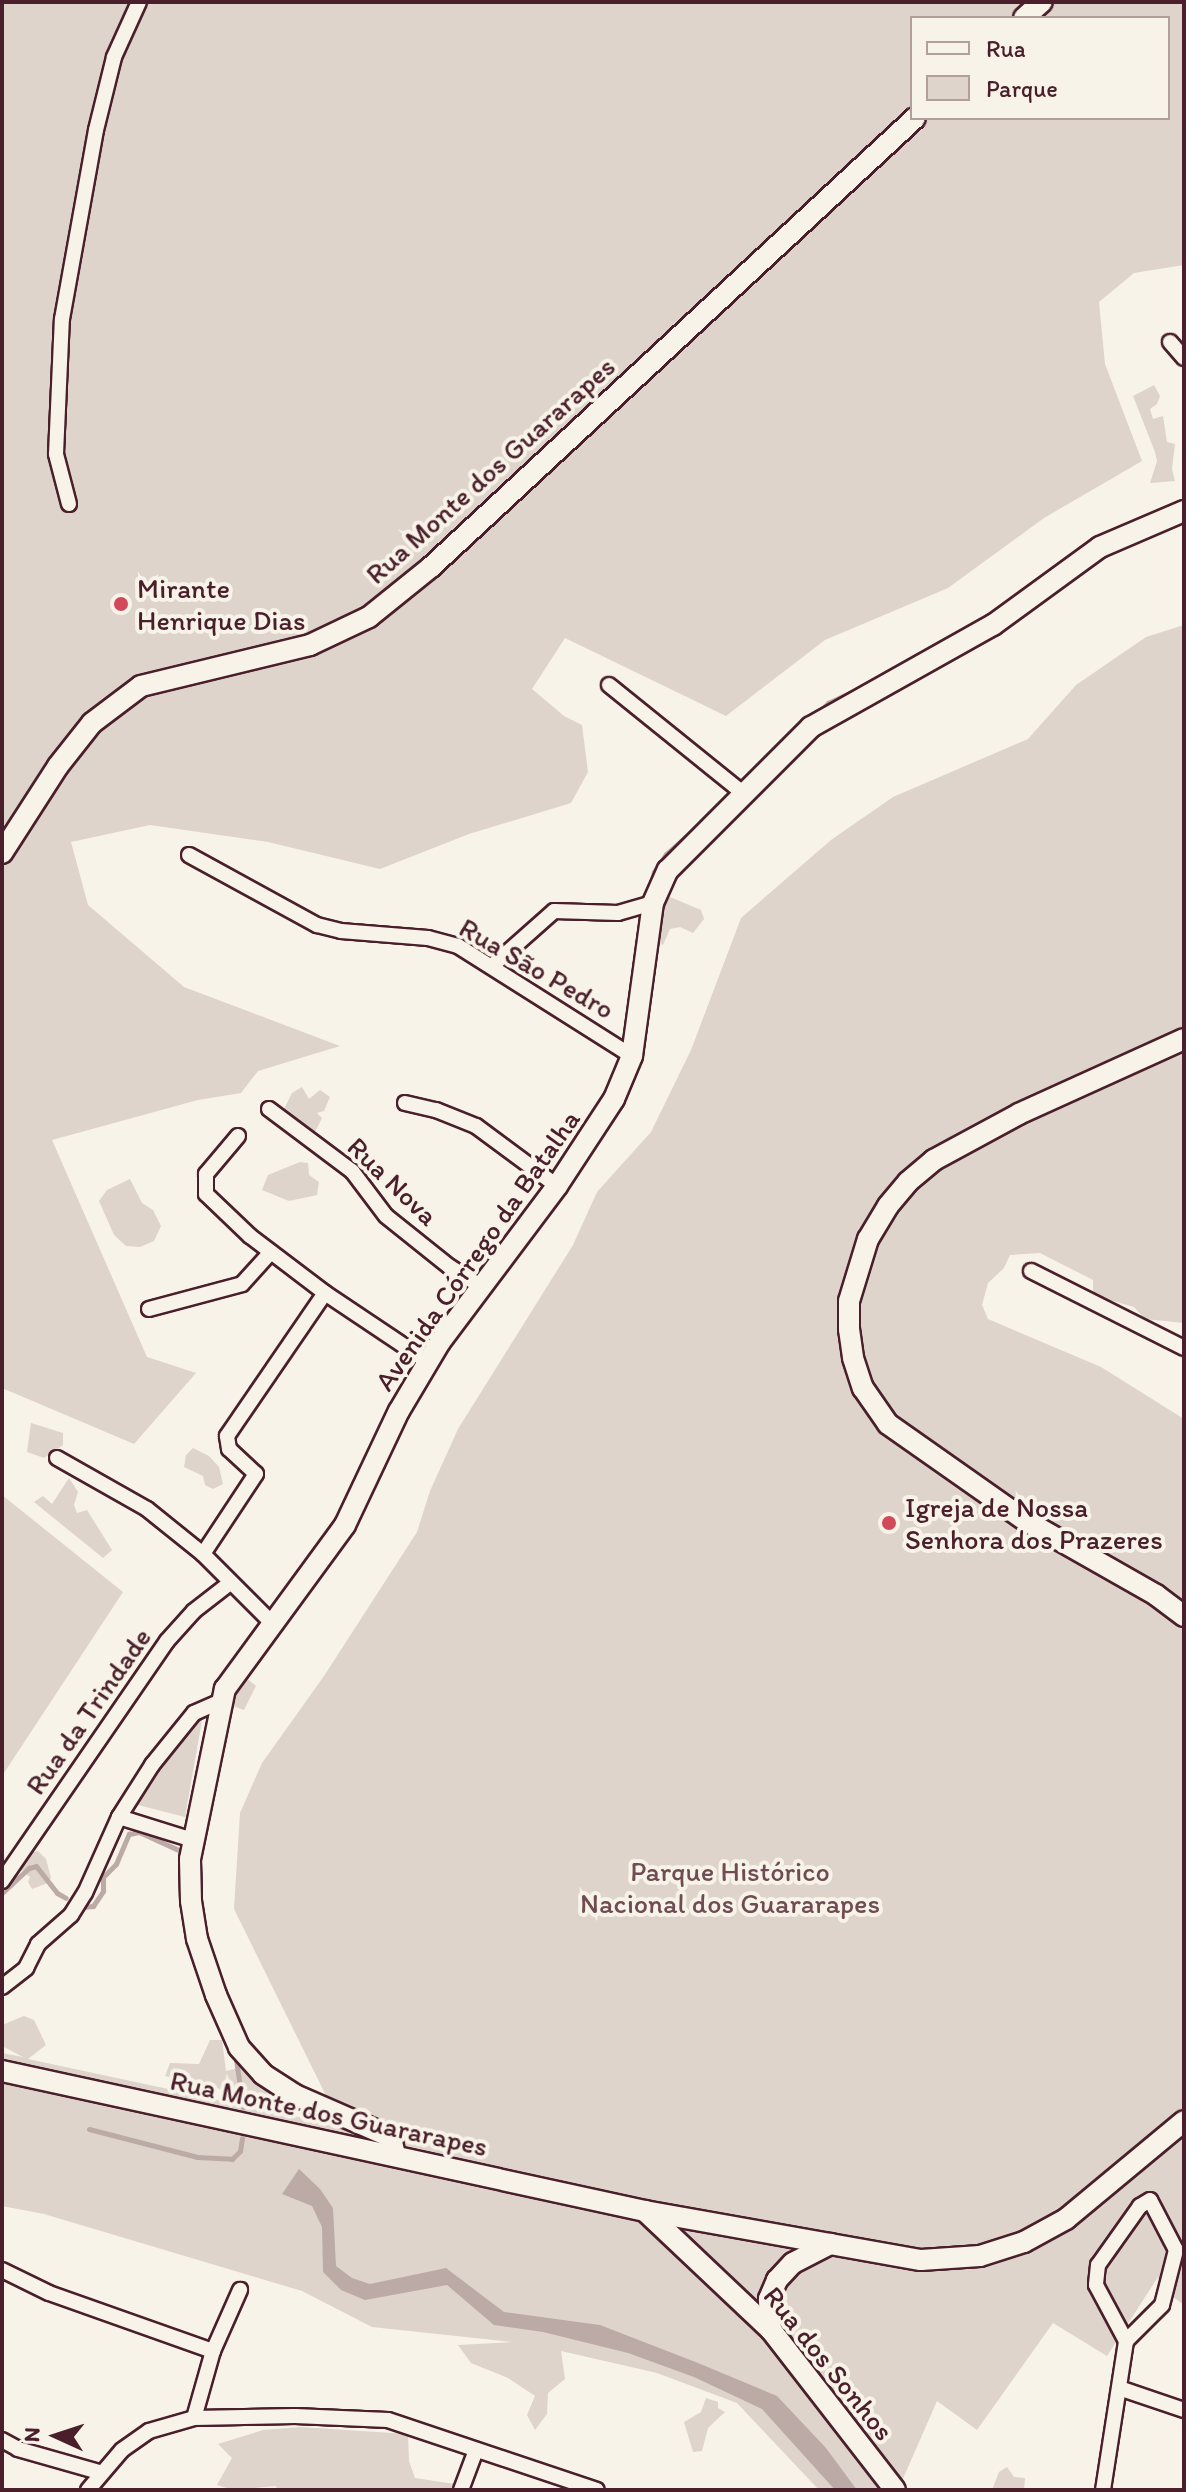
<!DOCTYPE html>
<meta charset="utf-8">
<style>
body{margin:0}
#map{position:relative;width:1186px;height:2492px;overflow:hidden;background:#f7f3e8;font-family:Itim,sans-serif}
div>[style]{position:absolute}
[style*='--x']{left:calc(var(--x)*1px);top:calc(var(--y)*1px);width:calc(var(--w)*1px);rotate:calc(var(--a)*1deg)}
.green>*{inset:0;background:#ded4cc}
.water>*{inset:0;background:#bcaaa7}
.stream>*{height:5px;margin:-2.5px;padding:0 2.5px;transform-origin:2.5px;border-radius:2.5px;background:#bcaaa7}
.roads{filter:drop-shadow(2px 0 #4a1f2b) drop-shadow(-2px 0 #4a1f2b) drop-shadow(0 2px #4a1f2b) drop-shadow(0 -2px #4a1f2b)}
.street>*{height:14px;margin:-7px;padding:0 7px;transform-origin:7px;border-radius:7px;background:#f7f3e8}
.secondary>*{height:20px;margin:-10px;padding:0 10px;transform-origin:10px;border-radius:10px;background:#f7f3e8}
.dots>*{width:22px;height:22px;translate:-50% -50%;box-sizing:border-box;border:4px solid #f7f3e8;border-radius:50%}
span{translate:-50% -50%;white-space:nowrap;text-align:center;line-height:1.15;-webkit-text-stroke:8px #f7f3e8;paint-order:stroke}
.street-label{font-size:28px;color:#4a1f2b}
.poi-label{font-size:28px;color:#4a1f2b}
.left{translate:0 -50%;text-align:left}
.park-label{font-size:28px;color:#6f4c53}
.frame{position:absolute;inset:0;border:4px solid #4a1f2b;pointer-events:none}
.legend{position:absolute;left:910px;top:16px;width:260px;height:104px;box-sizing:border-box;background:#f7f3e8;border:2px solid #b29e9c;margin:0;padding:10px 14px;list-style:none;font-size:24px;color:#4a1f2b}
.legend li{display:flex;align-items:center;gap:16px;height:40px}
.legend b{width:40px;border:2px solid #b29e9c}
.north{position:absolute;left:16px;top:2396px;width:80px;height:80px;-webkit-text-stroke:6px #f7f3e8;paint-order:stroke;rotate:273deg;font-size:22px;font-weight:700;line-height:32px;text-align:center;color:#4a1f2b}
.north::after{content:'';display:block;margin:auto;width:28px;height:36px;background:#4a1f2b;clip-path:polygon(50% 0,100% 100%,50% 72%,0 100%)}
</style>
<div id="map">
<div class="green">
<div style="clip-path:polygon(evenodd,2px 2px,1184px 2px,1184px 265px,1134px 273px,1099px 302px,1105px 364px,1142px 461px,1044px 518px,948px 588px,825px 640px,726px 716px,565px 638px,532px 689px,564px 716px,582px 725px,588px 772px,571px 803px,469px 834px,380px 869px,268px 842px,150px 825px,71px 842px,88px 905px,184px 987px,340px 1046px,258px 1071px,241px 1093px,198px 1100px,52px 1140px,147px 1357px,196px 1373px,134px 1444px,2px 1388px,2px 2px,912px 18px,1168px 18px,1168px 118px,912px 118px,912px 18px)"></div>
<div style="clip-path:polygon(1154px 385px,1160px 396px,1157px 404px,1150px 409px,1153px 419px,1163px 416px,1167px 442px,1175px 444px,1172px 469px,1175px 481px,1150px 483px,1157px 461px,1155px 452px,1133px 396px)"></div>
<div style="clip-path:polygon(1184px 625px,1184px 1323px,1145px 1319px,1134px 1307px,1093px 1295px,1093px 1280px,1040px 1253px,1010px 1255px,1004px 1268px,988px 1283px,982px 1305px,988px 1319px,1101px 1367px,1184px 1419px,1184px 2305px,1160px 2287px,1158px 2277px,1107px 2356px,1053px 2323px,977px 2430px,937px 2401px,898px 2490px,819px 2490px,737px 2403px,657px 2373px,561px 2351px,565px 2379px,548px 2393px,547px 2414px,535px 2430px,527px 2415px,535px 2396px,508px 2378px,471px 2363px,458px 2345px,513px 2342px,372px 2327px,302px 2291px,44px 2214px,2px 2206px,2px 2053px,23px 2057px,2px 2046px,2px 2025px,24px 2016px,34px 2020px,46px 2045px,28px 2059px,341px 2126px,234px 1909px,240px 1813px,262px 1763px,324px 1676px,417px 1532px,430px 1491px,458px 1429px,573px 1245px,597px 1192px,651px 1132px,691px 1050px,741px 918px,831px 840px,893px 797px,1028px 739px,1076px 685px,1146px 637px)"></div>
<div style="clip-path:polygon(670px 897px,701px 910px,704px 919px,693px 933px,680px 927px,670px 929px,663px 945px,654px 939px,661px 901px)"></div>
<div style="clip-path:polygon(302px 1087px,309px 1099px,320px 1090px,330px 1097px,324px 1111px,317px 1113px,322px 1118px,315px 1132px,283px 1111px,292px 1093px)"></div>
<div style="clip-path:polygon(300px 1162px,308px 1163px,309px 1175px,319px 1182px,317px 1195px,289px 1201px,262px 1190px,268px 1175px)"></div>
<div style="clip-path:polygon(130px 1179px,142px 1203px,153px 1210px,161px 1226px,154px 1241px,140px 1247px,126px 1246px,114px 1235px,99px 1201px,107px 1190px)"></div>
<div style="clip-path:polygon(31px 1423px,63px 1433px,63px 1445px,44px 1458px,27px 1452px)"></div>
<div style="clip-path:polygon(193px 1448px,209px 1456px,219px 1467px,223px 1484px,213px 1489px,205px 1485px,203px 1476px,184px 1467px,186px 1455px)"></div>
<div style="clip-path:polygon(69px 1478px,78px 1492px,74px 1505px,77px 1513px,87px 1510px,112px 1550px,103px 1558px,34px 1502px,43px 1496px,52px 1504px)"></div>
<div style="clip-path:polygon(2px 1495px,123px 1592px,2px 1776px)"></div>
<div style="clip-path:polygon(244px 1676px,256px 1686px,244px 1710px,233px 1706px,231px 1690px)"></div>
<div style="clip-path:polygon(204px 1709px,185px 1817px,134px 1804px,138px 1792px)"></div>
<div style="clip-path:polygon(38px 1851px,46px 1859px,51px 1878px,48px 1883px,32px 1889px,28px 1882px,30px 1877px,15px 1865px,22px 1854px)"></div>
<div style="clip-path:polygon(210px 2040px,222px 2040px,226px 2071px,242px 2067px,288px 2105px,165px 2076px,170px 2063px,199px 2064px)"></div>
<div style="clip-path:polygon(706px 2398px,718px 2402px,718px 2408px,725px 2412px,708px 2428px,702px 2451px,693px 2452px,684px 2422px,701px 2412px)"></div>
<div style="clip-path:polygon(300px 2427px,408px 2434px,409px 2461px,415px 2478px,455px 2484px,453px 2490px,277px 2490px,276px 2486px,233px 2490px,217px 2485px,232px 2458px,218px 2444px,263px 2430px)"></div>
<div style="clip-path:polygon(1007px 2467px,1014px 2477px,1025px 2478px,1024px 2490px,992px 2490px,999px 2472px)"></div>
</div>
<div class="water">
<div style="clip-path:polygon(299px 2169px,320px 2189px,333px 2208px,336px 2266px,352px 2278px,370px 2284px,446px 2268px,504px 2312px,600px 2325px,698px 2363px,777px 2396px,826px 2448px,857px 2490px,835px 2490px,762px 2409px,694px 2377px,628px 2353px,543px 2332px,494px 2325px,447px 2285px,365px 2300px,341px 2290px,323px 2272px,322px 2227px,312px 2206px,282px 2194px)"></div>
</div>
<div class="stream">
<div style="--x:817;--y:714;--w:16;--a:-45"></div>
<div style="--x:828;--y:703;--w:38;--a:-25"></div>
<div style="--x:651;--y:885;--w:13;--a:-77"></div>
<div style="--x:654;--y:872;--w:22;--a:-56"></div>
<div style="--x:666;--y:854;--w:47;--a:-41.5"></div>
<div style="--x:2;--y:1893;--w:37;--a:-43"></div>
<div style="--x:29;--y:1868;--w:7;--a:-16"></div>
<div style="--x:36;--y:1866;--w:34;--a:52"></div>
<div style="--x:57;--y:1893;--w:10;--a:29"></div>
<div style="--x:83;--y:1907;--w:10;--a:-6"></div>
<div style="--x:93;--y:1906;--w:18;--a:-56"></div>
<div style="--x:103;--y:1891;--w:14;--a:-90"></div>
<div style="--x:103;--y:1877;--w:18;--a:-45"></div>
<div style="--x:116;--y:1864;--w:33;--a:-67"></div>
<div style="--x:129;--y:1834;--w:10;--a:-11"></div>
<div style="--x:139;--y:1832;--w:51;--a:24.5"></div>
<div style="--x:235;--y:2053;--w:55;--a:81.6"></div>
<div style="--x:89;--y:2129;--w:112;--a:14.5"></div>
<div style="--x:197;--y:2157;--w:35;--a:3"></div>
<div style="--x:232;--y:2159;--w:11;--a:-45"></div>
<div style="--x:240;--y:2151;--w:13;--a:-81"></div>
</div>
<div class="roads">
<div class="street">
<div style="--x:1170;--y:342;--w:21;--a:49"></div>
<div style="--x:69;--y:504;--w:52;--a:-104.6"></div>
<div style="--x:56;--y:454;--w:135;--a:-87.5"></div>
<div style="--x:62;--y:319;--w:192;--a:-79.8"></div>
<div style="--x:96;--y:130;--w:75;--a:-76.1"></div>
<div style="--x:114;--y:57;--w:60;--a:-65.6"></div>
<div style="--x:609;--y:685;--w:172;--a:38.9"></div>
<div style="--x:189;--y:855;--w:146;--a:28.7"></div>
<div style="--x:317;--y:925;--w:25;--a:14"></div>
<div style="--x:341;--y:931;--w:87;--a:4.6"></div>
<div style="--x:428;--y:938;--w:31;--a:15"></div>
<div style="--x:458;--y:946;--w:206;--a:32.3"></div>
<div style="--x:492;--y:966;--w:83;--a:-41.6"></div>
<div style="--x:554;--y:911;--w:64;--a:1.8"></div>
<div style="--x:618;--y:913;--w:36;--a:-16"></div>
<div style="--x:405;--y:1103;--w:32;--a:13"></div>
<div style="--x:436;--y:1110;--w:43;--a:21.8"></div>
<div style="--x:476;--y:1126;--w:101;--a:36.5"></div>
<div style="--x:269;--y:1109;--w:104;--a:36.8"></div>
<div style="--x:352;--y:1171;--w:56;--a:52.9"></div>
<div style="--x:386;--y:1216;--w:82;--a:38.6"></div>
<div style="--x:450;--y:1267;--w:39;--a:32"></div>
<div style="--x:238;--y:1136;--w:50;--a:130.1"></div>
<div style="--x:206;--y:1174;--w:20;--a:90"></div>
<div style="--x:206;--y:1194;--w:61;--a:43.7"></div>
<div style="--x:250;--y:1236;--w:94;--a:37.2"></div>
<div style="--x:325;--y:1293;--w:124;--a:33.8"></div>
<div style="--x:1031;--y:1271;--w:171;--a:26.7"></div>
<div style="--x:149;--y:1309;--w:96;--a:-15"></div>
<div style="--x:242;--y:1284;--w:43;--a:-47.8"></div>
<div style="--x:57;--y:1458;--w:103;--a:29.5"></div>
<div style="--x:147;--y:1509;--w:72;--a:38.8"></div>
<div style="--x:203;--y:1554;--w:99;--a:45"></div>
<div style="--x:203;--y:1554;--w:96;--a:-56.5"></div>
<div style="--x:256;--y:1474;--w:37;--a:-137"></div>
<div style="--x:229;--y:1449;--w:13;--a:-99"></div>
<div style="--x:227;--y:1436;--w:173;--a:-55.6"></div>
<div style="--x:119;--y:1817;--w:77;--a:17.3"></div>
<div style="--x:2;--y:1881;--w:291;--a:-55.5"></div>
<div style="--x:167;--y:1641;--w:40;--a:-48"></div>
<div style="--x:194;--y:1611;--w:46;--a:-37.9"></div>
<div style="--x:2;--y:1987;--w:31;--a:-38"></div>
<div style="--x:26;--y:1968;--w:27;--a:-63"></div>
<div style="--x:38;--y:1944;--w:44;--a:-41.3"></div>
<div style="--x:71;--y:1915;--w:26;--a:-58"></div>
<div style="--x:85;--y:1893;--w:83;--a:-65.9"></div>
<div style="--x:119;--y:1817;--w:62;--a:-57.6"></div>
<div style="--x:152;--y:1765;--w:67;--a:-51.1"></div>
<div style="--x:194;--y:1713;--w:30;--a:-24"></div>
<div style="--x:2;--y:2270;--w:52;--a:26.1"></div>
<div style="--x:49;--y:2293;--w:174;--a:19.5"></div>
<div style="--x:1119;--y:2388;--w:69;--a:18.7"></div>
<div style="--x:194;--y:2418;--w:70;--a:-74.2"></div>
<div style="--x:213;--y:2351;--w:67;--a:-66.1"></div>
<div style="--x:2;--y:2440;--w:18;--a:29"></div>
<div style="--x:18;--y:2449;--w:87;--a:15.9"></div>
<div style="--x:88;--y:2490;--w:52;--a:-49.6"></div>
<div style="--x:122;--y:2450;--w:33;--a:-35"></div>
<div style="--x:149;--y:2431;--w:47;--a:-16.1"></div>
<div style="--x:194;--y:2418;--w:101;--a:-1.1"></div>
<div style="--x:295;--y:2416;--w:93;--a:2.5"></div>
<div style="--x:388;--y:2420;--w:220;--a:18.5"></div>
<div style="--x:461;--y:2490;--w:43;--a:-69.4"></div>
<div style="--x:1103;--y:2490;--w:151;--a:-81.2"></div>
<div style="--x:1126;--y:2341;--w:51;--a:-45"></div>
<div style="--x:1162;--y:2305;--w:57;--a:-75.7"></div>
<div style="--x:1176;--y:2250;--w:56;--a:-117.5"></div>
<div style="--x:1150;--y:2200;--w:12;--a:149"></div>
<div style="--x:1140;--y:2206;--w:72;--a:125.4"></div>
<div style="--x:1098;--y:2265;--w:20;--a:96"></div>
<div style="--x:1096;--y:2285;--w:64;--a:61.8"></div>
</div>
<div class="secondary">
<div style="--x:1024;--y:18;--w:24;--a:-42"></div>
<div style="--x:2;--y:853;--w:103;--a:-57.2"></div>
<div style="--x:58;--y:766;--w:55;--a:-51.7"></div>
<div style="--x:92;--y:723;--w:61;--a:-37.1"></div>
<div style="--x:141;--y:686;--w:174;--a:-13.6"></div>
<div style="--x:310;--y:645;--w:65;--a:-25.4"></div>
<div style="--x:369;--y:617;--w:80;--a:-38.9"></div>
<div style="--x:431;--y:567;--w:660;--a:-42.85"></div>
<div style="--x:1184;--y:1039;--w:181;--a:155.6"></div>
<div style="--x:1019;--y:1114;--w:97;--a:151.6"></div>
<div style="--x:934;--y:1160;--w:34;--a:140"></div>
<div style="--x:908;--y:1182;--w:31;--a:130"></div>
<div style="--x:888;--y:1206;--w:39;--a:121"></div>
<div style="--x:868;--y:1239;--w:65;--a:107"></div>
<div style="--x:849;--y:1301;--w:28;--a:90"></div>
<div style="--x:849;--y:1329;--w:29;--a:82"></div>
<div style="--x:853;--y:1358;--w:32;--a:72"></div>
<div style="--x:863;--y:1388;--w:44;--a:55.2"></div>
<div style="--x:888;--y:1424;--w:169;--a:35.1"></div>
<div style="--x:1026;--y:1521;--w:150;--a:29.6"></div>
<div style="--x:1156;--y:1595;--w:35;--a:37"></div>
<div style="--x:2;--y:2071;--w:658;--a:12.28"></div>
<div style="--x:645;--y:2211;--w:280;--a:10.1"></div>
<div style="--x:921;--y:2260;--w:59;--a:-3.9"></div>
<div style="--x:980;--y:2256;--w:46;--a:-17.7"></div>
<div style="--x:1024;--y:2242;--w:48;--a:-28.7"></div>
<div style="--x:1066;--y:2219;--w:153;--a:-39.7"></div>
<div style="--x:395;--y:2155;--w:18;--a:-103"></div>
<div style="--x:391;--y:2137;--w:105;--a:-156.4"></div>
<div style="--x:295;--y:2095;--w:38;--a:-147"></div>
<div style="--x:263;--y:2074;--w:36;--a:-132"></div>
<div style="--x:239;--y:2047;--w:57;--a:-113.9"></div>
<div style="--x:216;--y:1995;--w:59;--a:-108.7"></div>
<div style="--x:197;--y:1939;--w:38;--a:-99"></div>
<div style="--x:191;--y:1901;--w:42;--a:-91.4"></div>
<div style="--x:190;--y:1859;--w:174;--a:-78.4"></div>
<div style="--x:225;--y:1689;--w:203;--a:-53.8"></div>
<div style="--x:345;--y:1525;--w:126;--a:-64.7"></div>
<div style="--x:399;--y:1411;--w:80;--a:-59.3"></div>
<div style="--x:440;--y:1342;--w:195;--a:-53.1"></div>
<div style="--x:557;--y:1186;--w:104;--a:-56.8"></div>
<div style="--x:614;--y:1099;--w:47;--a:-67.3"></div>
<div style="--x:632;--y:1056;--w:154;--a:-82.2"></div>
<div style="--x:653;--y:903;--w:36;--a:-66"></div>
<div style="--x:668;--y:870;--w:202;--a:-45"></div>
<div style="--x:811;--y:727;--w:209;--a:-29.3"></div>
<div style="--x:993;--y:625;--w:132;--a:-36.1"></div>
<div style="--x:1100;--y:547;--w:91;--a:-23.2"></div>
<div style="--x:645;--y:2211;--w:173;--a:43.4"></div>
<div style="--x:771;--y:2330;--w:202;--a:52.2"></div>
<div style="--x:771;--y:2330;--w:31;--a:-94"></div>
<div style="--x:769;--y:2299;--w:21;--a:-67"></div>
<div style="--x:777;--y:2280;--w:23;--a:-47"></div>
<div style="--x:793;--y:2263;--w:42;--a:-27.2"></div>
</div>
</div>
<div class="dots">
<div style="left:121px;top:604px;background:#d1495b"></div>
<div style="left:889px;top:1523px;background:#d1495b"></div>
</div>
<div class="street-label">
<span style="left:490px;top:470px;rotate:-42deg">Rua Monte dos Guararapes</span>
<span style="left:537px;top:968px;rotate:30deg">Rua São Pedro</span>
<span style="left:393px;top:1181px;rotate:44deg">Rua Nova</span>
<span style="left:477px;top:1250px;rotate:-55deg">Avenida Córrego da Batalha</span>
<span style="left:88px;top:1711px;rotate:-55deg">Rua da Trindade</span>
<span style="left:329px;top:2113px;rotate:12deg">Rua Monte dos Guararapes</span>
<span style="left:829px;top:2363px;rotate:51deg">Rua dos Sonhos</span>
</div>
<div class="poi-label">
<span class="left" style="left:137px;top:604px">Mirante<br>Henrique Dias</span>
<span class="left" style="left:905px;top:1523px">Igreja de Nossa<br>Senhora dos Prazeres</span>
</div>
<div class="park-label">
<span style="left:730px;top:1887px">Parque Histórico<br>Nacional dos Guararapes</span>
</div>
<div class="frame"></div>
<ul class="legend">
<li><b style="height:10px;background:#f7f3e8"></b>Rua</li>
<li><b style="height:22px;background:#ded4cc"></b>Parque</li>
</ul>
<div class="north">N</div>
</div>
